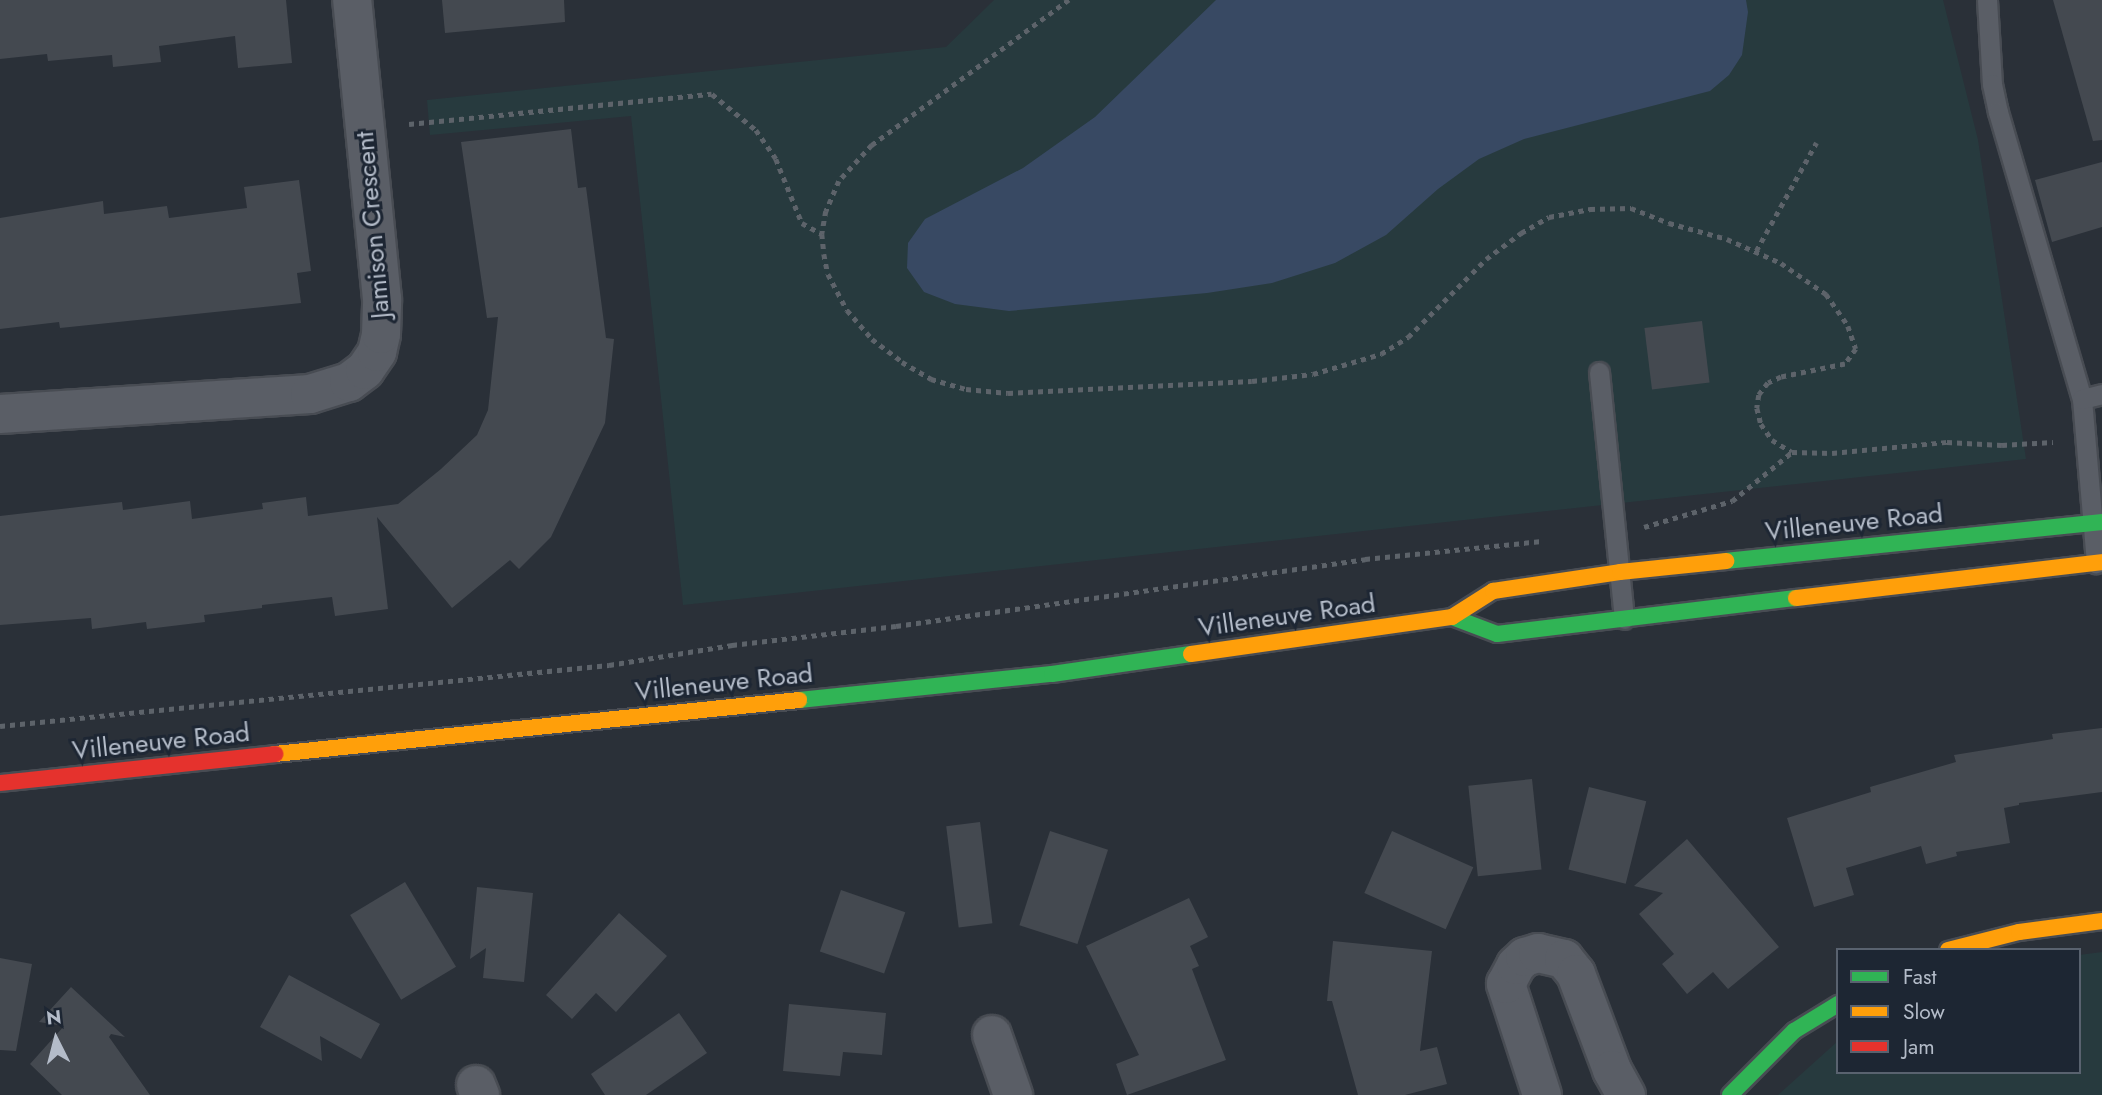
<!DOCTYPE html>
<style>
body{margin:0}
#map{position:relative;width:2102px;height:1095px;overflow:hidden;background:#2a3038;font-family:Jost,sans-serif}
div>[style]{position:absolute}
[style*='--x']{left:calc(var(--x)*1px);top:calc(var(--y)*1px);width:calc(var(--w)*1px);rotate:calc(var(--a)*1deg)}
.green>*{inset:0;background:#273a3e}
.water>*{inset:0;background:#384963}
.building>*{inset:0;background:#444950;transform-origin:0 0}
.path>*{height:4.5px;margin-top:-2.25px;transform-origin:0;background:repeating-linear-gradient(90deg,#5d636a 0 5px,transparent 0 10px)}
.roads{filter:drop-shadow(2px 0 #484c53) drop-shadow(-2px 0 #484c53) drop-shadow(0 2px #484c53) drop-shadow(0 -2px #484c53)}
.lane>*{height:19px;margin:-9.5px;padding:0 9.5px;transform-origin:9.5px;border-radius:9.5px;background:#5a5e66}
.street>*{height:38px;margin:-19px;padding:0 19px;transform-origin:19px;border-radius:19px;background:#5a5e66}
.fast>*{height:16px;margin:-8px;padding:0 8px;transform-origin:8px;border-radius:8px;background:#30b455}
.slow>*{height:16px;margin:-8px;padding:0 8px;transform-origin:8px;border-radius:8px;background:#ff9f0a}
.jam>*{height:16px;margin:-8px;padding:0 8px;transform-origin:8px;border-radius:8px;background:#e5322d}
span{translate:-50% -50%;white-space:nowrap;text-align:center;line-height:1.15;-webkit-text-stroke:6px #1d2633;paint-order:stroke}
.street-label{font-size:26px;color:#b4bcc9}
.legend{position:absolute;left:1836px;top:948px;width:245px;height:126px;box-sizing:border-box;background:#1d2633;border:2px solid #59626f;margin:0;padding:9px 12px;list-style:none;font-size:21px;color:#b4bcc9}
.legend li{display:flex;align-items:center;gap:14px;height:35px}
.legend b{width:35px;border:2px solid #59626f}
.north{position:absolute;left:21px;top:1004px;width:70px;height:70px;-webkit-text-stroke:5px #1d2633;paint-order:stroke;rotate:354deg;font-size:19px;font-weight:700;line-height:28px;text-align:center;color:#b4bcc9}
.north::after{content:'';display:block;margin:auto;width:24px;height:32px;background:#b4bcc9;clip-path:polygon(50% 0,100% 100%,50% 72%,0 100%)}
</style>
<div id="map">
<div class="green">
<div style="clip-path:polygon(994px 0,1943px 0,1978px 140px,2026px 459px,683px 605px,631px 116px,430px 135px,427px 100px,946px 47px)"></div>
<div style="clip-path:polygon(2102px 952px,2102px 1095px,1778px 1095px,1838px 1041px,1838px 1072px,2079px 1072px,2079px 955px)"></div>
</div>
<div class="water">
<div style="clip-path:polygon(1216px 0,1746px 0,1748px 12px,1742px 55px,1729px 75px,1710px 91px,1524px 139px,1479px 159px,1438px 189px,1386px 235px,1335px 263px,1272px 283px,1207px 293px,1009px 311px,955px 304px,924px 292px,907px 268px,908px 243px,925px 219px,1023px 168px,1095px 117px)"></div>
</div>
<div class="building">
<div style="clip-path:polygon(0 0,286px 0,292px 63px,238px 68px,235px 36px,159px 46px,161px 62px,113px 67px,112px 55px,48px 61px,47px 54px,0 59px)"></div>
<div style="clip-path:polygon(442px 0,564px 0,565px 22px,445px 33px)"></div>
<div style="clip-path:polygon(2053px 0,2102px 0,2102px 140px,2093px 141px)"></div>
<div style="clip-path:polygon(571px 129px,578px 188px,586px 187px,606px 338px,614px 339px,605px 423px,551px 537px,519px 569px,510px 560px,452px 608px,377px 517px,388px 609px,335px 616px,332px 597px,262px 605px,262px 608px,204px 615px,205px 622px,147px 629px,146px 622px,92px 629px,91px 618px,0 625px,0 516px,122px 502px,123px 510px,190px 501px,192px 519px,263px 509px,262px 503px,306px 497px,308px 516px,398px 504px,441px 469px,477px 435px,488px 410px,498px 317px,487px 318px,461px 142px)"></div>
<div style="clip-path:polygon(2102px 162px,2102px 227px,2052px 242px,2035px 180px)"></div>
<div style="clip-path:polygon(299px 180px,311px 271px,297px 273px,301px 303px,60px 328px,59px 322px,0 329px,0 218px,103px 201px,104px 214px,167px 206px,169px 218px,247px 208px,244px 187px)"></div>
<div style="left:1702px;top:321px;width:62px;height:58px;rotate:83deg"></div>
<div style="clip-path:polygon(2102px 728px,2102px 792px,2019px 803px,2019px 805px,2004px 808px,2010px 843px,1956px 852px,1957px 856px,1926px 864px,1921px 846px,1846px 868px,1854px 895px,1814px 907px,1787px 818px,1871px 792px,1870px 787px,1956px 762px,1954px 755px,2053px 739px,2052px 734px)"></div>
<div style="left:1532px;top:779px;width:91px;height:64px;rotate:84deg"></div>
<div style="left:1589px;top:787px;width:59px;height:85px;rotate:14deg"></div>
<div style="left:980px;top:822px;width:102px;height:34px;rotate:83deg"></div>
<div style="left:1050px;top:831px;width:61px;height:99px;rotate:18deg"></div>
<div style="left:1392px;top:831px;width:89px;height:68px;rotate:24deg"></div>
<div style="clip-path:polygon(1687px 839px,1779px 947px,1728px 989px,1713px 972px,1687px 994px,1662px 964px,1674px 954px,1639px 914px,1663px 893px,1634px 886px)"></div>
<div style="left:405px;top:882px;width:99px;height:64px;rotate:59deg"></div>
<div style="clip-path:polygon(477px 887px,533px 893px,524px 982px,483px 978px,486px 948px,470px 959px)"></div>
<div style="left:841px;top:890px;width:68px;height:65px;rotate:19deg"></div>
<div style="clip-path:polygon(1189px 898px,1208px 937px,1190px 946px,1199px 966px,1192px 969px,1226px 1060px,1127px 1095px,1116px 1064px,1139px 1055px,1086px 946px)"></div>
<div style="clip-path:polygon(619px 913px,667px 956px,616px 1012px,596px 993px,572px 1019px,546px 995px)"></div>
<div style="clip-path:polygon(1333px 941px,1432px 951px,1420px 1051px,1437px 1047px,1447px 1084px,1405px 1095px,1358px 1095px,1332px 1001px,1327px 1001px)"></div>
<div style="clip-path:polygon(0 958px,32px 964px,16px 1051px,0 1050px)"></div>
<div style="clip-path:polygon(289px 975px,380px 1024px,361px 1059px,320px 1036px,322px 1061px,260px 1027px)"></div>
<div style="clip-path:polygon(71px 987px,125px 1037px,111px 1034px,109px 1037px,150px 1095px,62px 1095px,30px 1064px,64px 1026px,39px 1022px)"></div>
<div style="clip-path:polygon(789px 1004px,886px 1013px,882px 1055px,843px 1052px,840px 1076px,783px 1071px)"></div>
<div style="clip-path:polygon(679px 1013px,707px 1053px,646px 1095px,605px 1095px,591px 1074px)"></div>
</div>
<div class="path">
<div style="--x:1069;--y:0;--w:245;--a:143.6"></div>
<div style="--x:872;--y:145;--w:49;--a:132.5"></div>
<div style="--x:839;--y:181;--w:33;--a:113"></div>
<div style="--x:826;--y:211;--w:23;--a:100"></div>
<div style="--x:822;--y:234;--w:20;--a:84"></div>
<div style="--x:824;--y:254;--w:20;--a:79"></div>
<div style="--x:828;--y:274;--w:41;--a:62.2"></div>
<div style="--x:847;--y:310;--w:38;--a:49"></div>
<div style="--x:872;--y:339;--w:38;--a:37"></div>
<div style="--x:902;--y:362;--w:34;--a:30"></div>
<div style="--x:931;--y:379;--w:36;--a:16"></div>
<div style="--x:966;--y:389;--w:42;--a:5.4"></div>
<div style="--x:1008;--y:393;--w:244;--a:-2.8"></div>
<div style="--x:1252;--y:381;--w:61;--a:-6.5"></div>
<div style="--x:1313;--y:374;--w:71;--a:-16.4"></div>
<div style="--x:1381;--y:354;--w:32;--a:-32"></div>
<div style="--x:1408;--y:337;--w:110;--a:-45"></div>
<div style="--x:1486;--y:259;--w:44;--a:-36.6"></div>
<div style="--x:1521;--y:233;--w:32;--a:-30"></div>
<div style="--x:1549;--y:217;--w:42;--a:-11"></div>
<div style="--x:1590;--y:209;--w:41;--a:-1.4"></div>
<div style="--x:1631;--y:208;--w:41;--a:21.5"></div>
<div style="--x:1669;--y:223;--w:60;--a:15.4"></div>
<div style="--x:1727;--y:239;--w:59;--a:24"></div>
<div style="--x:1781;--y:263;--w:55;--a:34.6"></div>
<div style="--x:1826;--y:294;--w:39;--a:55"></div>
<div style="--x:1848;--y:326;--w:24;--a:71"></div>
<div style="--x:1856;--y:349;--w:19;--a:126"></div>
<div style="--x:1845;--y:364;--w:65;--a:168.5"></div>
<div style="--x:1781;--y:377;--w:14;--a:155"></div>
<div style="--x:1768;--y:383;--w:15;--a:127"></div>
<div style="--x:1759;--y:395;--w:13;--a:99"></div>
<div style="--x:1757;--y:408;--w:16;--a:76"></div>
<div style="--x:1761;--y:424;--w:19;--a:55"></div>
<div style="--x:1772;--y:440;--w:23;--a:31"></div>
<div style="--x:1792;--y:452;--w:40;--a:1.4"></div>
<div style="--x:1832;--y:453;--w:116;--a:-5.5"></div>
<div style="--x:1947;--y:442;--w:55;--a:3.1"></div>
<div style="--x:2002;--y:445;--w:51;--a:-3.4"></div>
<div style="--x:409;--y:124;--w:304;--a:-5.7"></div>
<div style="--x:712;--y:94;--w:57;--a:39.3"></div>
<div style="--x:756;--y:130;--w:35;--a:55"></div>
<div style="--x:776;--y:159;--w:69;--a:67.9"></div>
<div style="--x:802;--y:223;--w:23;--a:29"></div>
<div style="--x:1756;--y:251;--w:124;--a:-60.9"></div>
<div style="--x:1644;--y:527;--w:92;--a:-16.5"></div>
<div style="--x:1732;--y:501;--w:77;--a:-39.2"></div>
<div style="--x:0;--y:726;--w:612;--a:-5.72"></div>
<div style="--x:609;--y:665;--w:125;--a:-9.2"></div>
<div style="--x:732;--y:645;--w:165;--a:-6.6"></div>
<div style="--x:896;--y:626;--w:474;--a:-8.1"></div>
<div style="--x:1365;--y:559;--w:178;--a:-5.8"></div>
</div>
<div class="roads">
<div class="lane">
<div style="--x:1987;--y:0;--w:84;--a:86.6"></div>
<div style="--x:1992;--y:84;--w:29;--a:78"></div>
<div style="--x:1998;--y:112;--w:299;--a:73.7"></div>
<div style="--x:2082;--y:399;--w:165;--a:85.1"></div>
<div style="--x:1599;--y:372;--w:248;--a:84.2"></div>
<div style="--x:2082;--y:399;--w:21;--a:-14"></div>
</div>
<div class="street">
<div style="--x:0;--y:414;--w:311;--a:-3.7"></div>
<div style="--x:310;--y:394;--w:41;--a:-17.1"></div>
<div style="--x:349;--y:382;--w:20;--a:-37"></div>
<div style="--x:365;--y:370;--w:22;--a:-56"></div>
<div style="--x:377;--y:352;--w:18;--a:-77"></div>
<div style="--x:381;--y:334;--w:35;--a:-88"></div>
<div style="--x:382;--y:299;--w:301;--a:-95.7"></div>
<div style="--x:992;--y:1035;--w:64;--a:70.7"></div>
<div style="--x:476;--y:1085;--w:11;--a:68"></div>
<div style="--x:1542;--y:1095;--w:117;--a:-108"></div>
<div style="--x:1506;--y:984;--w:21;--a:-62"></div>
<div style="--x:1516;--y:965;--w:12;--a:-42"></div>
<div style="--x:1525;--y:957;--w:14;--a:-17"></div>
<div style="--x:1538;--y:953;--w:27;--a:13"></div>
<div style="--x:1564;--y:959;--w:19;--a:51"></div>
<div style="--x:1576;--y:974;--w:103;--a:69.4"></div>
<div style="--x:1612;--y:1070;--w:29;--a:61"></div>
</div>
<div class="fast">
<div style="--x:1726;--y:561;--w:378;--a:-5.9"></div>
<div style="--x:1452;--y:617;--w:48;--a:20.7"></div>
<div style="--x:1497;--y:634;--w:301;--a:-6.9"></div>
<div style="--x:799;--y:700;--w:254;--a:-5.9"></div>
<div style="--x:1052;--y:674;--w:140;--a:-8.2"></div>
<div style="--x:1730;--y:1095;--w:91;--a:-45"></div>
<div style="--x:1794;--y:1031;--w:52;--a:-31.5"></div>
</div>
<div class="slow">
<div style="--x:1796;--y:598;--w:308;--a:-6.7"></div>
<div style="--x:1191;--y:654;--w:264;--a:-8.1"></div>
<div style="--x:1452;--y:617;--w:49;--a:-32.4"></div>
<div style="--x:1493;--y:591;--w:128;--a:-8.5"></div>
<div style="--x:1620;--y:572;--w:107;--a:-5.9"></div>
<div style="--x:275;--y:754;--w:527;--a:-5.88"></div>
<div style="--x:1948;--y:950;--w:73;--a:-14.2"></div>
<div style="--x:2019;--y:932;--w:84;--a:-7.5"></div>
</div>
<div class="jam">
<div style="--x:0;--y:783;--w:277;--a:-6"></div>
</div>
</div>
<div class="street-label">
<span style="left:373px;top:225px;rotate:-95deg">Jamison Crescent</span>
<span style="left:1854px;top:523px;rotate:-6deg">Villeneuve Road</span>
<span style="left:1287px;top:616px;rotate:-8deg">Villeneuve Road</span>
<span style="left:724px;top:683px;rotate:-6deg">Villeneuve Road</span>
<span style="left:161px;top:742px;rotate:-6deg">Villeneuve Road</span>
</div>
<ul class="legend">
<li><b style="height:9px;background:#30b455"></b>Fast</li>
<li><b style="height:9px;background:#ff9f0a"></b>Slow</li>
<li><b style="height:9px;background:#e5322d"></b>Jam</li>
</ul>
<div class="north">N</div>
</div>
